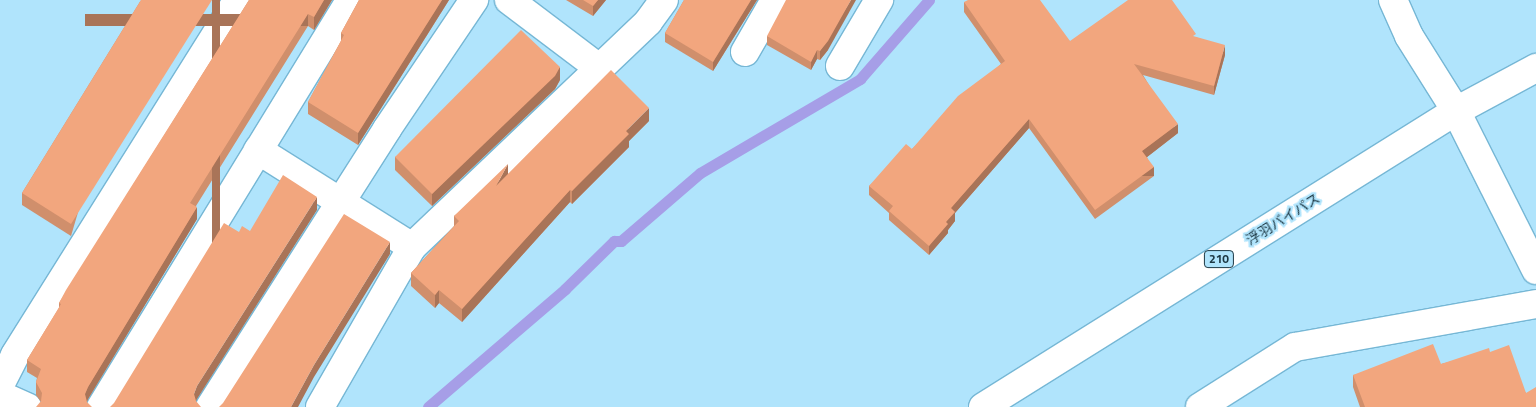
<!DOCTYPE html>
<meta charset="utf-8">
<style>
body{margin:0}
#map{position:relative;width:1536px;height:407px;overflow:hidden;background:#b0e4fc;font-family:"Titillium Web","Noto Sans JP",sans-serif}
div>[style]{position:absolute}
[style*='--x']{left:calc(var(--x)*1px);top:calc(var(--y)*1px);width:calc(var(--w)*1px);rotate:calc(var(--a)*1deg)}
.stream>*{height:11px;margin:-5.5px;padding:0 5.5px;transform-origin:5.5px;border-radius:5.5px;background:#a69ee7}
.roads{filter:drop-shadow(1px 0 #76b7d5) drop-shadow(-1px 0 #76b7d5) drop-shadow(0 1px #76b7d5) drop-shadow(0 -1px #76b7d5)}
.minor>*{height:28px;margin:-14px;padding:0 14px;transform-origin:14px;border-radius:14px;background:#fff}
.highway>*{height:28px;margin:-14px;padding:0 14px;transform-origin:14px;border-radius:14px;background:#fff}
.wall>*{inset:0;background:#d08f6c}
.shaded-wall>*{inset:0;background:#a97458;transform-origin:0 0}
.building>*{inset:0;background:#f2a67e}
span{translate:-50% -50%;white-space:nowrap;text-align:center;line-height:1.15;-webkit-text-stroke:4.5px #b0e4fc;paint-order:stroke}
.shield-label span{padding:1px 4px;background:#b0e4fc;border:1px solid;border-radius:4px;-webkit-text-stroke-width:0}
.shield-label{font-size:12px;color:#1d3844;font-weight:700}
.street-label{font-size:14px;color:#1d3844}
</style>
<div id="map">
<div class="stream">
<div style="--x:428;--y:407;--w:181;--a:-40.7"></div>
<div style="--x:565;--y:289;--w:69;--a:-44.4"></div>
<div style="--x:614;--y:241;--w:7;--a:0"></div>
<div style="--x:621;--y:241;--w:104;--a:-40.7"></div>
<div style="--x:700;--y:173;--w:186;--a:-30.4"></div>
<div style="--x:860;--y:79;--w:105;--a:-48.9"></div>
</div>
<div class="roads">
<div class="minor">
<div style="--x:509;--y:0;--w:113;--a:37.1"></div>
<div style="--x:1393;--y:0;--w:39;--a:66"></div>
<div style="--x:1409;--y:36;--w:89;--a:57.9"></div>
<div style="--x:1456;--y:111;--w:178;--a:63.3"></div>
<div style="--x:745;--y:52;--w:60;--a:-60"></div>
<div style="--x:840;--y:66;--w:77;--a:-59.4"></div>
<div style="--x:258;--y:150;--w:182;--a:32.2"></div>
<div style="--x:0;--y:385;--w:34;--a:-63"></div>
<div style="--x:15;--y:355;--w:419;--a:-57.9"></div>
<div style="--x:0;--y:395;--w:30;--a:24"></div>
<div style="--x:101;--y:407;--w:477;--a:-58.5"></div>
<div style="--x:210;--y:407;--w:330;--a:-57.5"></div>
<div style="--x:387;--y:129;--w:156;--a:-56"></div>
<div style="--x:320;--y:407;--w:185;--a:-60.1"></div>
<div style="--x:412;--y:247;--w:326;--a:-43.6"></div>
<div style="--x:648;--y:22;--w:27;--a:-54"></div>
<div style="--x:1200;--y:407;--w:112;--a:-32.3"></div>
<div style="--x:1295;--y:347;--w:245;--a:-10.1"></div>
</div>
<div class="highway">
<div style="--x:983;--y:407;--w:558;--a:-32.04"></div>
<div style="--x:1456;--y:111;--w:91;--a:-28.3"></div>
</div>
</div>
<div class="wall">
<div style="clip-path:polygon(141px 0,71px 236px,22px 205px,22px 193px)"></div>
<div style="clip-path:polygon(249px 0,332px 0,314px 30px,308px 26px,196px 206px,197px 219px,88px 399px,87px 402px,41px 402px,36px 395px,36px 382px,37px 378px,27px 372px,27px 360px,59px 308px,59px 303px)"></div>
<div style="clip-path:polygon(359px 0,449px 0,358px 145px,308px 114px,308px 102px,341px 41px,341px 33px)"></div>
<div style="clip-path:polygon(566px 0,606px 0,593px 16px)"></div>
<div style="clip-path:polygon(684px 0,757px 0,713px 71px,665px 42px,665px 33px)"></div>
<div style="clip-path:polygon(964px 2px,1070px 41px,1196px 37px,1225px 55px,1214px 95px,1143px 75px,1178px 133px,1147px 157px,1154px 176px,1095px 219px,1029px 128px,955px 213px,955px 221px,948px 230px,948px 233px,929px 255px,889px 220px,889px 213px,869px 195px,869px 186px,912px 149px,1001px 64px,964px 12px)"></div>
<div style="clip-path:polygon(767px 36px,828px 50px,820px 60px,817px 59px,811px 70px,767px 45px)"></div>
<div style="clip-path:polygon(560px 80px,555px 89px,432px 206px,395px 170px,395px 157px)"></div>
<div style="clip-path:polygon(649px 121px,629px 141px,629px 147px,572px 204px,570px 202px,462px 322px,439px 303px,435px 308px,411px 286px,411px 273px,454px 226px,454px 216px,508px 174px)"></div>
<div style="clip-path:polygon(1490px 352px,1526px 393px,1536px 407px,1360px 407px,1353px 387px,1353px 375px,1441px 364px)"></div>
</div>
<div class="shaded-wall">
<div style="left:212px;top:0;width:8px;height:265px"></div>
<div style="clip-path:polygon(324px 0,332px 0,314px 30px,314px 17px)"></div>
<div style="clip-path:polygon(442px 0,449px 0,358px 145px,358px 133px)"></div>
<div style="clip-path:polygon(598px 0,606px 0,593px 16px,593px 6px)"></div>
<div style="clip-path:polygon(751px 0,757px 0,713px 71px,713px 62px)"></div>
<div style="clip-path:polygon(851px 0,856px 0,828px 50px,820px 60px,820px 51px)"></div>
<div style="left:308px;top:14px;width:12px;height:223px;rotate:90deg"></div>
<div style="clip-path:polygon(1225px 45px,1225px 55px,1214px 95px,1214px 86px)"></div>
<div style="clip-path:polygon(817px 50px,817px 59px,811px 70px,811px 62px)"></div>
<div style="clip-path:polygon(560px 67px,560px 80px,555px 89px,432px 206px,432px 194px)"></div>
<div style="clip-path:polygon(649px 108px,649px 121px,629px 141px,629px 147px,572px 204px,572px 191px,626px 131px)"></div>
<div style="clip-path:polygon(1029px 119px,1029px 128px,955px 213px,955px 221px,948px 230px,948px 233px,929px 255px,929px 246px,946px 222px,951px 208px)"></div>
<div style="clip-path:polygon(1178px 124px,1178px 133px,1142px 161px,1142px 151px)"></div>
<div style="clip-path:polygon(508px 164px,508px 177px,496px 186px)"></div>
<div style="left:1154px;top:167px;width:9px;height:73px;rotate:90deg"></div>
<div style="clip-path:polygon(570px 190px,570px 202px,462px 322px,462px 309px)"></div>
<div style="clip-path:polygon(317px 197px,317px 210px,197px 399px,194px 406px,194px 394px,197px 386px)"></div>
<div style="clip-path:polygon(197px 207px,197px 219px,88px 399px,85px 406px,85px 394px,88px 387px)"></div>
<div style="clip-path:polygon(390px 242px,390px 254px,314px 377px,298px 407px,291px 407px,314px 365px)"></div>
<div style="clip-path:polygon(439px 290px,439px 303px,435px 308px,435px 295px)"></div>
</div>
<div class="building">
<div style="clip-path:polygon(141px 0,212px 0,71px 224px,22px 193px)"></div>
<div style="clip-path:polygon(249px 0,324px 0,314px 17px,308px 14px,190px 203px,197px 207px,88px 387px,85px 394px,87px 402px,92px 407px,36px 407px,41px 401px,42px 393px,36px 382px,41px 369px,27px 360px,61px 304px,59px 303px,66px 290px)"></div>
<div style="clip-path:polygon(359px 0,442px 0,358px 133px,308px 102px,344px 35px,341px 33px)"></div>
<div style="clip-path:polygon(583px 0,598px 0,593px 6px)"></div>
<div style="clip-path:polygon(684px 0,751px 0,713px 62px,665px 33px)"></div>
<div style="clip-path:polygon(786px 0,851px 0,828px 41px,820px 51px,817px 50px,811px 62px,767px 36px)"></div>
<div style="clip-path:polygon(968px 0,1040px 0,1070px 41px,1128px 0,1172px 0,1196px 34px,1193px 36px,1225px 45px,1214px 86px,1134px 64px,1178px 124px,1142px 151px,1154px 167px,1095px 210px,1029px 119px,951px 208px,955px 212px,946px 222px,948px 224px,929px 246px,889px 211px,893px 206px,869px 186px,906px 144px,912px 149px,958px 96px,1005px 61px,964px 2px)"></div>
<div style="clip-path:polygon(521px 30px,560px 67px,555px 76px,432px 194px,395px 157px)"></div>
<div style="clip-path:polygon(611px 70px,649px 108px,626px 131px,629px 134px,572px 191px,570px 190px,462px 309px,439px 290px,435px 295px,411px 273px,459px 221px,454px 216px,508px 164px,496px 186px)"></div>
<div style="clip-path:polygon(283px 175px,317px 197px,197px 386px,194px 394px,196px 401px,201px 407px,110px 407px,114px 403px,224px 223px,239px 232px,242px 226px,250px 231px)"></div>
<div style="clip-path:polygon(344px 214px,390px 242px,314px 365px,291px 407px,219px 407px,223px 403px)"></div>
<div style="clip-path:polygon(1433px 344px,1441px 364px,1489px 348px,1490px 352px,1509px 345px,1526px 393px,1536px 387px,1536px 407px,1365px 407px,1353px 375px)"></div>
</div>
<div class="shield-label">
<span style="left:1219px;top:259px">210</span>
</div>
<div class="street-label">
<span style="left:1283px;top:219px;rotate:-32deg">浮羽バイパス</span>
</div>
</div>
